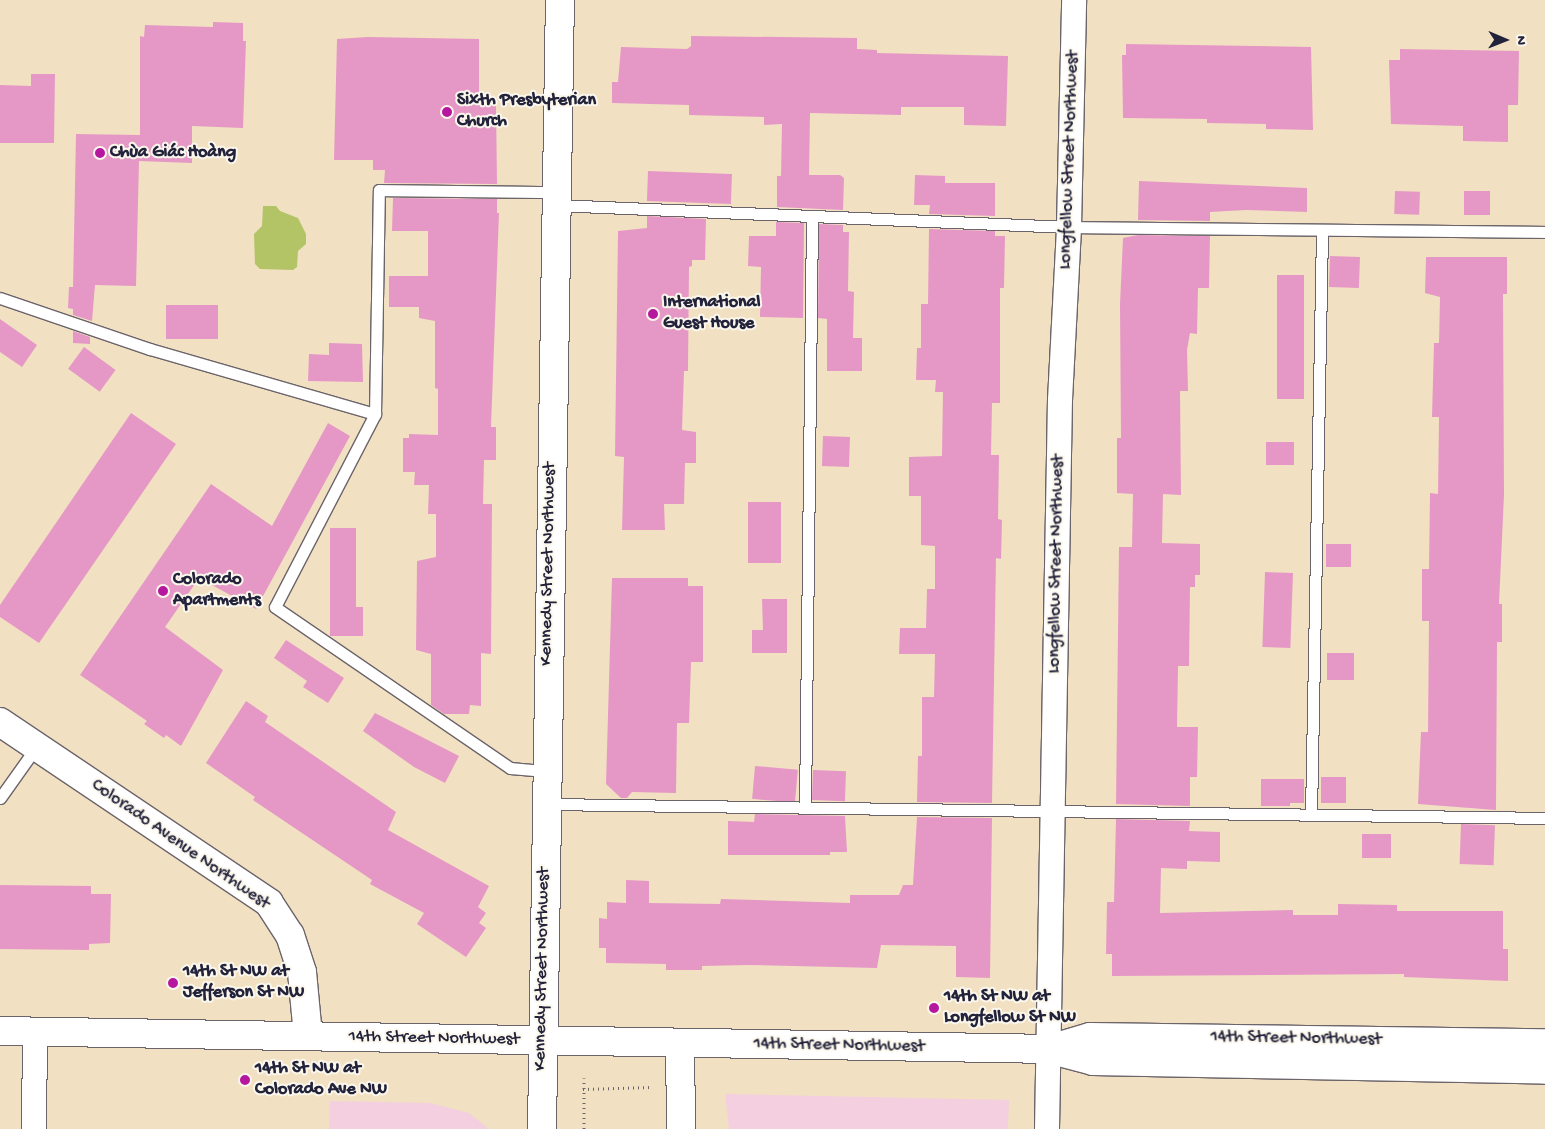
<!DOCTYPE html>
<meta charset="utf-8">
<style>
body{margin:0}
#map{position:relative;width:1545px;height:1129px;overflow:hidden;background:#f2e0c2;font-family:"Gochi Hand",sans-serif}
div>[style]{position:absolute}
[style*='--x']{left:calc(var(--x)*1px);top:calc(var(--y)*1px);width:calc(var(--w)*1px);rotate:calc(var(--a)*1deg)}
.built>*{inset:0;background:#f3cfdf}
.green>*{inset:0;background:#b3c467}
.building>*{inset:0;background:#e598c5;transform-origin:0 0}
.path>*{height:3px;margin-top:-1.5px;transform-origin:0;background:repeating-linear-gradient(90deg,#6b646a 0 1px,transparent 0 5px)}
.roads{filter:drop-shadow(1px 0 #6b646a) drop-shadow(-1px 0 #6b646a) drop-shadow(0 1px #6b646a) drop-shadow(0 -1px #6b646a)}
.service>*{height:11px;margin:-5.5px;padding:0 5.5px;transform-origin:5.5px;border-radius:5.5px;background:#fff}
.minor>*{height:24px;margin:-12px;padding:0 12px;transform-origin:12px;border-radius:12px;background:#fff}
.tertiary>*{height:28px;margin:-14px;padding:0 14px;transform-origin:14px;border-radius:14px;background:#fff}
.dots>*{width:14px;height:14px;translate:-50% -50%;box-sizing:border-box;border:2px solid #fbf7ec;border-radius:50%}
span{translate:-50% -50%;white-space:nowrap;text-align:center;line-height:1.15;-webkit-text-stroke:4px #fbf7ec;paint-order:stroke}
.poi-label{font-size:18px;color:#22223b;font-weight:700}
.left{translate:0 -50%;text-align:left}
.street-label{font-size:18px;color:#22223b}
.north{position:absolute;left:1480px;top:15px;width:50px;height:50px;-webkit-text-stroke:4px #fbf7ec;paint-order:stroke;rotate:91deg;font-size:14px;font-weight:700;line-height:20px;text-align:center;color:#22223b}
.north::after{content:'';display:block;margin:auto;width:18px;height:22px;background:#22223b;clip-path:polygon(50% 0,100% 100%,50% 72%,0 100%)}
</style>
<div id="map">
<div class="built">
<div style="clip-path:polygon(725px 1094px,1009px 1100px,1008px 1129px,729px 1129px)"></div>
<div style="clip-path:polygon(330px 1101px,430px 1103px,469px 1113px,489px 1129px,329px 1129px)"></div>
</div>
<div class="green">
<div style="clip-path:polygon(263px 206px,276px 206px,280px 211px,298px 218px,306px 234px,306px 244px,298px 251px,297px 267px,293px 270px,260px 269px,255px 264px,254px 234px,262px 226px)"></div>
</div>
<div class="building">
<div style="clip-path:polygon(213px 22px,243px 23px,243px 41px,246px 41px,243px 128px,192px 126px,192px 163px,139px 161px,136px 286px,95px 285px,92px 321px,73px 315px,73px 309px,68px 308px,69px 287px,73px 287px,76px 134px,140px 135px,140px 36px,144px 37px,145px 25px,213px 27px)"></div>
<div style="clip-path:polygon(691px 36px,857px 38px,857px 49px,877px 50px,877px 53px,1008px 56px,1006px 126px,964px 125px,964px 107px,901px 107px,901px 115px,810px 113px,809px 175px,840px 175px,844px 178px,843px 210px,777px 207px,777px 176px,781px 176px,782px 124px,764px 125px,764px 117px,689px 115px,689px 105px,612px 103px,612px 82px,618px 82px,621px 47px,687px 49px,691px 46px)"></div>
<div style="clip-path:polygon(368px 37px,479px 39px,479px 105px,496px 105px,497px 184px,384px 183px,385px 170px,373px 170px,373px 160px,334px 160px,337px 39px)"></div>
<div style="clip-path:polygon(1126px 44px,1311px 47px,1313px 130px,1266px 129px,1266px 124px,1207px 123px,1207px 119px,1123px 118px,1122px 55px,1126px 55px)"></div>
<div style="clip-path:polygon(1400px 49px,1519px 51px,1518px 105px,1508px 105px,1508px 142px,1463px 141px,1463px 126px,1391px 124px,1389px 60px,1400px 60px)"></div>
<div style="clip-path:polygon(31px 74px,55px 74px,54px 143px,0 143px,0 85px,31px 86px)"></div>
<div style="left:648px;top:171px;width:84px;height:30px;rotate:2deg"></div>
<div style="clip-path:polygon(915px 175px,945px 176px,945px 183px,995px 183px,995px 216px,929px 214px,930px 205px,914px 205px)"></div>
<div style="clip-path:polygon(1139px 181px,1307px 188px,1307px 212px,1246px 210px,1210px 212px,1210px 221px,1138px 220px)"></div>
<div style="left:1395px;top:191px;width:25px;height:23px;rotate:2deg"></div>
<div style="left:1464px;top:191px;width:26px;height:24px"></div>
<div style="clip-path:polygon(393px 198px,497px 199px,497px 213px,499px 213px,491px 427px,496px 427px,496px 460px,484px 460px,483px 504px,492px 504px,491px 654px,481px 653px,481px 706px,470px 705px,469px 714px,444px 714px,431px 705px,431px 654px,416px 650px,417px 561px,436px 557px,436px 514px,428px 514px,429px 485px,414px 485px,415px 472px,403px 472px,403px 438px,409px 438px,409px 434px,438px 435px,438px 389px,435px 388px,435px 321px,419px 318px,419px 307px,389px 307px,389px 276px,428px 276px,428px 231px,392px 231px)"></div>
<div style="clip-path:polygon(647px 216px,706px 219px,705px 260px,692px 260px,692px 266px,689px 267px,688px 371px,684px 371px,682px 430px,696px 432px,696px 463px,685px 463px,684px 504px,664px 504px,665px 530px,622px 530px,624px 457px,615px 456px,618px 231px,647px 228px)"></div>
<div style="clip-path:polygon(776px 222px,804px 223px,803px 318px,760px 317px,761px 267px,748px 266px,749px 236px,776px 236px)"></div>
<div style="clip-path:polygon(819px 224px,843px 225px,843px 232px,849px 232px,848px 291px,854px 292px,853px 338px,862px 338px,862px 371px,827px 371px,827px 319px,818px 318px)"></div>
<div style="clip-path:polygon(929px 229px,995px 231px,995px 236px,1005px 236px,1004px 288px,1000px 288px,1000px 403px,992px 403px,991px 455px,999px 455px,998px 519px,1002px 520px,1001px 559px,996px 558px,992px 803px,917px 802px,918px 756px,922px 756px,922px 697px,934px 697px,935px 654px,899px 654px,900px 628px,926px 628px,927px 589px,935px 589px,935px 546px,921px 545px,921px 496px,909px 496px,909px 457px,942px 456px,943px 392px,935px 392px,936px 380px,916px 380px,917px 348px,921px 348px,921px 304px,928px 304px)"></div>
<div style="clip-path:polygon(1138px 235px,1210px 236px,1209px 288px,1198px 288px,1197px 334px,1190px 333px,1187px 350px,1188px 391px,1180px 391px,1181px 495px,1163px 494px,1162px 543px,1200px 544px,1200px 575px,1195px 575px,1195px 587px,1190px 587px,1189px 666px,1178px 666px,1178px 669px,1177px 727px,1198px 727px,1197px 777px,1190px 777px,1190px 806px,1116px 804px,1119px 547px,1132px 547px,1133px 494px,1117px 493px,1117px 438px,1121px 438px,1120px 304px,1123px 238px)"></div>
<div style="left:1330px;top:256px;width:30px;height:31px;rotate:2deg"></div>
<div style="clip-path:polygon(1426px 257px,1507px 257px,1507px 294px,1503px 294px,1504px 495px,1499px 604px,1502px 604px,1502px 642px,1497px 642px,1496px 810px,1418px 804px,1421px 732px,1428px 732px,1429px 621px,1422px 621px,1422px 569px,1429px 569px,1430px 493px,1438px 494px,1439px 421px,1439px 417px,1432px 417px,1434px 343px,1439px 343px,1440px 297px,1425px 293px)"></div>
<div style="left:1277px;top:275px;width:27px;height:124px"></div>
<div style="left:166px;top:305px;width:52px;height:34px"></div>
<div style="clip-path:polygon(0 319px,37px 345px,22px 367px,0 352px)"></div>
<div style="clip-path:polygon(73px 331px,90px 337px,90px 344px,73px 343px)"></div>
<div style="clip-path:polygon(329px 343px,362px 344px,363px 382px,308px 381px,309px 354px,329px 355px)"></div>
<div style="left:84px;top:347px;width:39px;height:27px;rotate:36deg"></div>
<div style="clip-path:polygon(131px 413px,176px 444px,39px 643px,0 617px,0 605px)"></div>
<div style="clip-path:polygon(328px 423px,350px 436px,256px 609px,199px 578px,165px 627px,223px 670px,181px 746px,166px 735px,164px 738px,144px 724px,147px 721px,80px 675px,211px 484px,272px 526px)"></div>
<div style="left:823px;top:436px;width:27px;height:30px;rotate:2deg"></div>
<div style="left:1266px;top:442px;width:28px;height:23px"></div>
<div style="left:748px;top:502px;width:33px;height:61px"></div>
<div style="clip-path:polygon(330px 528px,356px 528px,356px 607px,363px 607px,363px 636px,330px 636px)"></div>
<div style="left:1326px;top:544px;width:25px;height:23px"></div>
<div style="left:1265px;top:572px;width:28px;height:75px;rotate:2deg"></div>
<div style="clip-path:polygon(612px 578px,688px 578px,688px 586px,703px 586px,703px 662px,691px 662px,689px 723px,677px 723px,676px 793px,632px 792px,627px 798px,621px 798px,606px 784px)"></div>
<div style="clip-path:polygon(762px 599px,787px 599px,787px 653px,752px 653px,752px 630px,763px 630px)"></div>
<div style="clip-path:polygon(286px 640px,344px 678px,328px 703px,303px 687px,307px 681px,274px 658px)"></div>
<div style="left:1327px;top:653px;width:27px;height:27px"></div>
<div style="clip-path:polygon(246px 701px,268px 716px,265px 722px,396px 812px,388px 830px,489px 886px,478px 907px,486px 913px,479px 923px,486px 928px,466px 957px,417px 924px,424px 913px,370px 884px,372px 880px,253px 800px,255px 797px,206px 763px)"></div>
<div style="clip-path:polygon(375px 713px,459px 756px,445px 783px,414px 767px,363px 731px)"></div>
<div style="left:755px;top:766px;width:43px;height:33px;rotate:5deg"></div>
<div style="left:813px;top:770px;width:33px;height:30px;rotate:2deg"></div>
<div style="left:1321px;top:777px;width:25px;height:26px"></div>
<div style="clip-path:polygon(1261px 779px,1304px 779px,1304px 803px,1290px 803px,1290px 806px,1261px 806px)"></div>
<div style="clip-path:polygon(755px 814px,845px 816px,847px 852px,830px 852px,830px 855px,728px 855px,728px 821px,754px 822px)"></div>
<div style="clip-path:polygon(917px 817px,992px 818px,990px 978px,956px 977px,956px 946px,881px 945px,877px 968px,748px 965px,702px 966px,702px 970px,666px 970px,666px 964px,606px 963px,606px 948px,599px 948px,599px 918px,607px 919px,607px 902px,626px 903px,626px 880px,649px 881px,649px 903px,720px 904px,721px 899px,850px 903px,850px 895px,899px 895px,903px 885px,913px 885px)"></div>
<div style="clip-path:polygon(1116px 819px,1190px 821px,1189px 831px,1220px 832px,1220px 862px,1187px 861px,1187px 869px,1161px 868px,1160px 913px,1293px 910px,1293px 915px,1338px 915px,1338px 904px,1397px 905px,1397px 911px,1503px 911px,1503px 949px,1508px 949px,1508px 981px,1404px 977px,1404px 974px,1112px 976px,1112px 954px,1106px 954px,1107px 902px,1114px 902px)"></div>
<div style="left:1461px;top:824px;width:34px;height:40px;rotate:2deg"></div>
<div style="left:1362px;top:834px;width:29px;height:24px"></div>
<div style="clip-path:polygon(0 885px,91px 886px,91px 894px,111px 894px,110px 943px,89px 944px,89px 950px,0 949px)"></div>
</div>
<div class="path">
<div style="--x:584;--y:1078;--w:51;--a:90"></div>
<div style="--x:583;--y:1089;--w:69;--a:-1.7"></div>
</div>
<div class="roads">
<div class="service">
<div style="--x:556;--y:205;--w:513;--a:2.46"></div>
<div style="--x:1069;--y:227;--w:476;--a:0.6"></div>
<div style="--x:0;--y:298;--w:158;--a:18.8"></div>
<div style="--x:150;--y:349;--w:234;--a:16.1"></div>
<div style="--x:375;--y:414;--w:224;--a:-89"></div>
<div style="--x:379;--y:190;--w:176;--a:0.7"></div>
<div style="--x:375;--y:414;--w:217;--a:117.4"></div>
<div style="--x:275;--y:607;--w:285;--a:34.4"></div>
<div style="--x:510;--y:768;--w:36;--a:5"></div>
<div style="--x:0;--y:798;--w:64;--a:-54.6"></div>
<div style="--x:547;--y:804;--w:998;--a:0.8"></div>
<div style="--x:805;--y:808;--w:592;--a:-89.32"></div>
<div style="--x:1311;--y:815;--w:585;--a:-88.92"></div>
</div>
<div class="minor">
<div style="--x:34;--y:1129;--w:98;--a:-89.4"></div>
<div style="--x:1047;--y:1129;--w:729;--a:-88.98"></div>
<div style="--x:1060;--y:400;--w:173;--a:-87"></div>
<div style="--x:1069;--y:227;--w:227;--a:-88.7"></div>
</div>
<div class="tertiary">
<div style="--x:0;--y:722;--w:324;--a:33.9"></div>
<div style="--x:269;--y:903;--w:38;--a:57"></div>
<div style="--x:290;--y:935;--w:39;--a:72"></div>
<div style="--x:302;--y:972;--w:64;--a:84.6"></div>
<div style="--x:0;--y:1031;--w:1048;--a:0.98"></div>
<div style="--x:1048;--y:1049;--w:47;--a:14.9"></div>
<div style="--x:1093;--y:1061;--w:452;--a:1.1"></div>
<div style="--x:680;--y:1043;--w:86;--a:89.3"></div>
<div style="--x:1050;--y:1049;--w:42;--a:-16.7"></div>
<div style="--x:1090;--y:1037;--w:455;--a:0.8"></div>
<div style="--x:542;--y:1129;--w:1129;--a:-89.09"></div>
</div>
</div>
<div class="dots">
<div style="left:447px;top:112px;background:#b5179e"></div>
<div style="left:100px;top:153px;background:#b5179e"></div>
<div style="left:653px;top:314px;background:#b5179e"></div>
<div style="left:163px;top:591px;background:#b5179e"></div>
<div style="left:173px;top:983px;background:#b5179e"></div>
<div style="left:934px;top:1008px;background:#b5179e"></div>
<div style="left:245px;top:1080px;background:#b5179e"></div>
</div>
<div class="poi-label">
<span class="left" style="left:457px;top:112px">Sixth Presbyterian<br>Church</span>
<span class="left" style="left:110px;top:153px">Chùa Giác Hoàng</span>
<span class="left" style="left:663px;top:314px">International<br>Guest House</span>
<span class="left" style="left:173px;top:591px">Colorado<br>Apartments</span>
<span class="left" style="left:183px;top:983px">14th St NW at<br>Jefferson St NW</span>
<span class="left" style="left:944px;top:1008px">14th St NW at<br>Longfellow St NW</span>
<span class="left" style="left:255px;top:1080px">14th St NW at<br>Colorado Ave NW</span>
</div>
<div class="street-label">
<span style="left:1070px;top:160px;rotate:-88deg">Longfellow Street Northwest</span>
<span style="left:549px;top:564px;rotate:-89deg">Kennedy Street Northwest</span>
<span style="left:1057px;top:564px;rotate:-89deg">Longfellow Street Northwest</span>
<span style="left:180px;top:845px;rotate:35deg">Colorado Avenue Northwest</span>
<span style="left:543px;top:969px;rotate:-89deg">Kennedy Street Northwest</span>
<span style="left:434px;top:1039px;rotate:1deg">14th Street Northwest</span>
<span style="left:1296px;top:1039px;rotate:1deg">14th Street Northwest</span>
<span style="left:839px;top:1046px;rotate:1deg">14th Street Northwest</span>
</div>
<div class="north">N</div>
</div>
